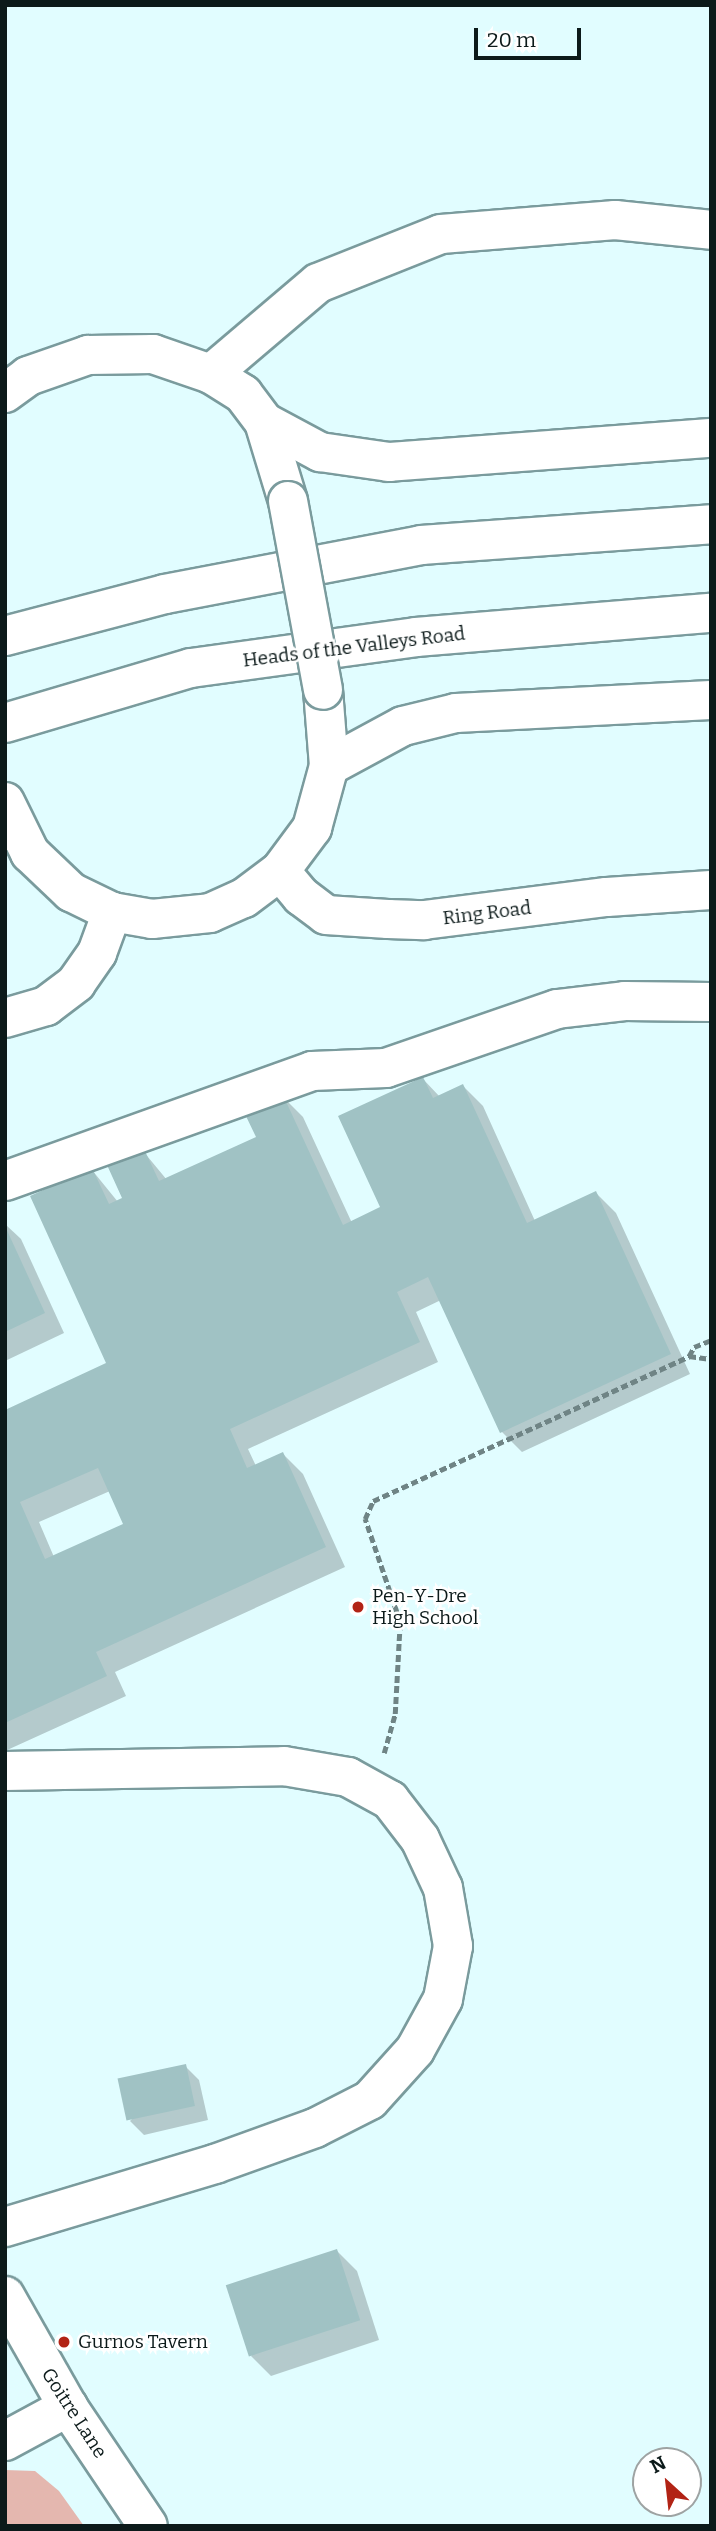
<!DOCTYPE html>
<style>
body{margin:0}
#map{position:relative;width:716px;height:2531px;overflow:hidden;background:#e1fdff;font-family:Bitter,serif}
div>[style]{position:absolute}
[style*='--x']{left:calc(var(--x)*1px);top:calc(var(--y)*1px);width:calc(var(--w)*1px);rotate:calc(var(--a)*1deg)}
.green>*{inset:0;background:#e4b7af}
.shadow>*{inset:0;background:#0003}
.building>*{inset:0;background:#a0c2c4;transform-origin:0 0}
.path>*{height:4.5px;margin-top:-2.25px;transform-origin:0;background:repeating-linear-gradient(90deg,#6f8485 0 7px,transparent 0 10.5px)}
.roads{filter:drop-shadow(2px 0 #7a9b9d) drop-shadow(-2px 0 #7a9b9d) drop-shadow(0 2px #7a9b9d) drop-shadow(0 -2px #7a9b9d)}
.minor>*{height:38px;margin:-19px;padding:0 19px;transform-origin:19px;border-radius:19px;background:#fff}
.highway>*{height:38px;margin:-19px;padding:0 19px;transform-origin:19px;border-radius:19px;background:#fff}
.bridges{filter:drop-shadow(2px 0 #7a9b9d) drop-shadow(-2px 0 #7a9b9d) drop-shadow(0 2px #7a9b9d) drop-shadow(0 -2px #7a9b9d)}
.minor-bridge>*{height:38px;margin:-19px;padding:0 19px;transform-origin:19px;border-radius:19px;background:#fff}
.dots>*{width:19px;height:19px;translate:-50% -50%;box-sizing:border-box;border:4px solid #fff;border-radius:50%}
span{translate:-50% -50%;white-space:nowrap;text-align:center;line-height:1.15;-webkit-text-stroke:5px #fff;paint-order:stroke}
.street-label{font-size:19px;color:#0c1a1a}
.poi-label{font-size:19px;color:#0c1a1a}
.left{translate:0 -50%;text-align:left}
.frame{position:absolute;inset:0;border:7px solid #0c1a1a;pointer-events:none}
.north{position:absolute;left:632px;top:2447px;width:70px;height:70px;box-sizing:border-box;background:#fff;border:2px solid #9ea3a3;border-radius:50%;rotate:333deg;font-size:19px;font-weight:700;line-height:28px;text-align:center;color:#0c1a1a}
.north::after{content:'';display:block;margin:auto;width:24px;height:32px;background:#b22315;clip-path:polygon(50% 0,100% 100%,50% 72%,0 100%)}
.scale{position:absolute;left:474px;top:28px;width:107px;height:32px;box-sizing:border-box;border:4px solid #0c1a1a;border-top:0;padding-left:9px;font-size:21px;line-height:24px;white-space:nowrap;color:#0c1a1a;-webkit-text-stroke:5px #fff;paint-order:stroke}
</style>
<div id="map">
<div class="green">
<div style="clip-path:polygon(5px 2470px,35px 2471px,59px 2491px,84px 2526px,5px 2526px)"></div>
</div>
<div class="shadow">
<div style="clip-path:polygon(evenodd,423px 1079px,440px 1097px,463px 1086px,483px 1106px,535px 1221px,596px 1193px,616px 1213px,690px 1374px,522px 1452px,502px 1432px,441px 1300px,416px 1312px,438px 1362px,248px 1449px,256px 1466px,283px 1454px,303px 1474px,345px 1567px,115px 1672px,126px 1696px,5px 1751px,5px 1412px,108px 1364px,92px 1170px,118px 1202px,125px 1199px,143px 1151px,167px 1180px,258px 1138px,283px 1097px,303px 1117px,352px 1223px,383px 1208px,423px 1079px,110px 1491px,126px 1525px,54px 1557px,39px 1522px,110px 1491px)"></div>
<div style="clip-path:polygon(5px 1224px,21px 1239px,64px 1333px,5px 1361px)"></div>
<div style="clip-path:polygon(185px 2066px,199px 2080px,208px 2120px,144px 2135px,130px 2121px)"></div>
<div style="clip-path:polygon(337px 2251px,357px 2271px,379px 2340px,271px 2376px,251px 2356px)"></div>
</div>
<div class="building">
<div style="clip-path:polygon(evenodd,423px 1077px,433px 1098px,463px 1084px,527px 1223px,596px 1191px,671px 1354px,500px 1433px,428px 1277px,397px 1292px,420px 1342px,230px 1429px,247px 1468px,283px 1452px,326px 1547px,96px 1652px,107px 1676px,5px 1723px,5px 1410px,106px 1363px,30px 1196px,92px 1168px,109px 1204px,122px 1198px,107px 1165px,144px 1149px,159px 1181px,256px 1137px,244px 1112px,283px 1095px,343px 1225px,380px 1207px,338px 1116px,423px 1077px,98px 1468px,123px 1524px,45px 1559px,20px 1502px,98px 1468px)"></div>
<div style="clip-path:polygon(5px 1226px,45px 1313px,5px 1332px)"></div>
<div style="left:186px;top:2064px;width:43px;height:70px;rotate:78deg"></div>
<div style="left:337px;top:2249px;width:75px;height:117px;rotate:72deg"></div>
</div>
<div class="path">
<div style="--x:689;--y:1356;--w:22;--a:8"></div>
<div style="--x:384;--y:1753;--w:41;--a:-74.2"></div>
<div style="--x:395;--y:1714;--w:92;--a:-86.9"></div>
<div style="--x:400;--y:1622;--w:109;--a:-108.8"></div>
<div style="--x:365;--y:1519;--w:20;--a:-66"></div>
<div style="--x:373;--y:1501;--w:348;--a:-24.6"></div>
<div style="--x:689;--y:1356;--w:10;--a:-61"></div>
<div style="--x:694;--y:1347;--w:18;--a:-22"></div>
</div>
<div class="roads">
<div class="minor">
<div style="--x:211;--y:374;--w:140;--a:-40.4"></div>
<div style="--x:318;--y:283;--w:132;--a:-21.7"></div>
<div style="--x:441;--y:234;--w:175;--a:-4.6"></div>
<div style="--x:615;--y:220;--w:97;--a:5.9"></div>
<div style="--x:5;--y:393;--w:29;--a:-36"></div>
<div style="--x:28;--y:376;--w:64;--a:-19.3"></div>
<div style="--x:88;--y:355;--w:65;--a:-0.9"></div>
<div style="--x:153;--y:354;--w:61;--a:19"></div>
<div style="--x:211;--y:374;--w:38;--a:32"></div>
<div style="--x:243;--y:394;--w:35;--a:53"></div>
<div style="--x:264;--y:422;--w:83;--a:73.1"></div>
<div style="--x:5;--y:802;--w:57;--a:63.9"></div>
<div style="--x:30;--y:853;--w:57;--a:43.6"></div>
<div style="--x:71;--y:892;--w:46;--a:26"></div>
<div style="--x:112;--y:912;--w:41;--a:9.9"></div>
<div style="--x:152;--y:919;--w:58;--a:-5.9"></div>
<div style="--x:210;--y:913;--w:37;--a:-24"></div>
<div style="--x:244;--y:898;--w:45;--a:-36.9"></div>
<div style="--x:280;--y:871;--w:54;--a:-53.3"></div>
<div style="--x:312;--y:828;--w:64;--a:-74.7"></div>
<div style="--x:329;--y:766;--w:76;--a:-94.5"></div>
<div style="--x:280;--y:871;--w:33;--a:50"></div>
<div style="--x:301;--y:896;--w:31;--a:37"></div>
<div style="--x:326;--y:915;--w:62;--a:3.7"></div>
<div style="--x:388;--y:919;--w:36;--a:2"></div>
<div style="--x:424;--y:920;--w:184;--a:-7.2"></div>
<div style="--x:607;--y:897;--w:104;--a:-3.9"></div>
<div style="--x:5;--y:1018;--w:43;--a:-16.3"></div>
<div style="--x:46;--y:1006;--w:38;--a:-37"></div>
<div style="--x:76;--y:983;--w:37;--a:-55"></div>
<div style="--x:97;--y:953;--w:44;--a:-69.9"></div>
<div style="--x:5;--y:1181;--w:326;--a:-19.7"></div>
<div style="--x:312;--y:1071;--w:74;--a:-2.3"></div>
<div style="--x:386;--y:1068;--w:181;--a:-19"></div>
<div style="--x:557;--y:1009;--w:68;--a:-6.7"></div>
<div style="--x:625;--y:1001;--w:86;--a:0.7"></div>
<div style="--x:5;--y:1771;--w:279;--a:-1"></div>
<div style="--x:284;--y:1766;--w:65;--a:9.8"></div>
<div style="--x:348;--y:1777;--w:48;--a:28.7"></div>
<div style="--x:390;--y:1800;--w:49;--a:52.4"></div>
<div style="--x:420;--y:1839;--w:54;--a:64.9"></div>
<div style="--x:443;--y:1888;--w:59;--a:80.2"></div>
<div style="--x:453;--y:1946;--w:54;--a:100.7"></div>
<div style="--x:443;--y:1999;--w:58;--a:118.8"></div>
<div style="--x:415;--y:2050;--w:67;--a:132"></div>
<div style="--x:370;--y:2100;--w:62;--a:153"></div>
<div style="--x:315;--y:2128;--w:106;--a:160.2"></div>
<div style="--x:215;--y:2164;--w:219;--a:163.3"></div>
<div style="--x:5;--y:2296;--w:128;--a:60.4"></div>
<div style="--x:68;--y:2407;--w:143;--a:56.1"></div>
<div style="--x:5;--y:2441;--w:72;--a:-28.4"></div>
</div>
<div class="highway">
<div style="--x:264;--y:422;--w:64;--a:28.2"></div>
<div style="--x:320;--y:452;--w:70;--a:8.2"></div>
<div style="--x:389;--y:462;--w:323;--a:-4.3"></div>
<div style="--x:5;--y:636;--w:165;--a:-14.7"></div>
<div style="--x:165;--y:594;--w:261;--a:-10.8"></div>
<div style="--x:421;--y:545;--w:291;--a:-4.1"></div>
<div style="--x:5;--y:723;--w:194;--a:-16.5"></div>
<div style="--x:191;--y:668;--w:227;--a:-7.8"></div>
<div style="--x:416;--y:637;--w:296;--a:-4.7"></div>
<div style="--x:329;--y:766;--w:84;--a:-28.4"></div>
<div style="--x:403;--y:726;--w:55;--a:-13.8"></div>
<div style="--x:456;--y:713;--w:255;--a:-2.9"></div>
<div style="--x:5;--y:831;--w:11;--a:-5"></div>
</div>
</div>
<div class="bridges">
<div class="minor-bridge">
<div style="--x:288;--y:501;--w:192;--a:79.5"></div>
</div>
</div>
<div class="dots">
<div style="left:358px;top:1607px;background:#b22315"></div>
<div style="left:64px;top:2342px;background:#b22315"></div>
</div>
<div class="street-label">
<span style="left:354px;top:647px;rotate:-7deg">Heads of the Valleys Road</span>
<span style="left:487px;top:913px;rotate:-7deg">Ring Road</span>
<span style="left:74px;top:2413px;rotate:57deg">Goitre Lane</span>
</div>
<div class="poi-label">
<span class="left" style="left:372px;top:1607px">Pen-Y-Dre<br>High School</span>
<span class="left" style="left:78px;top:2342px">Gurnos Tavern</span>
</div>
<div class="frame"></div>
<div class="north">N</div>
<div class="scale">20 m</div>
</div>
